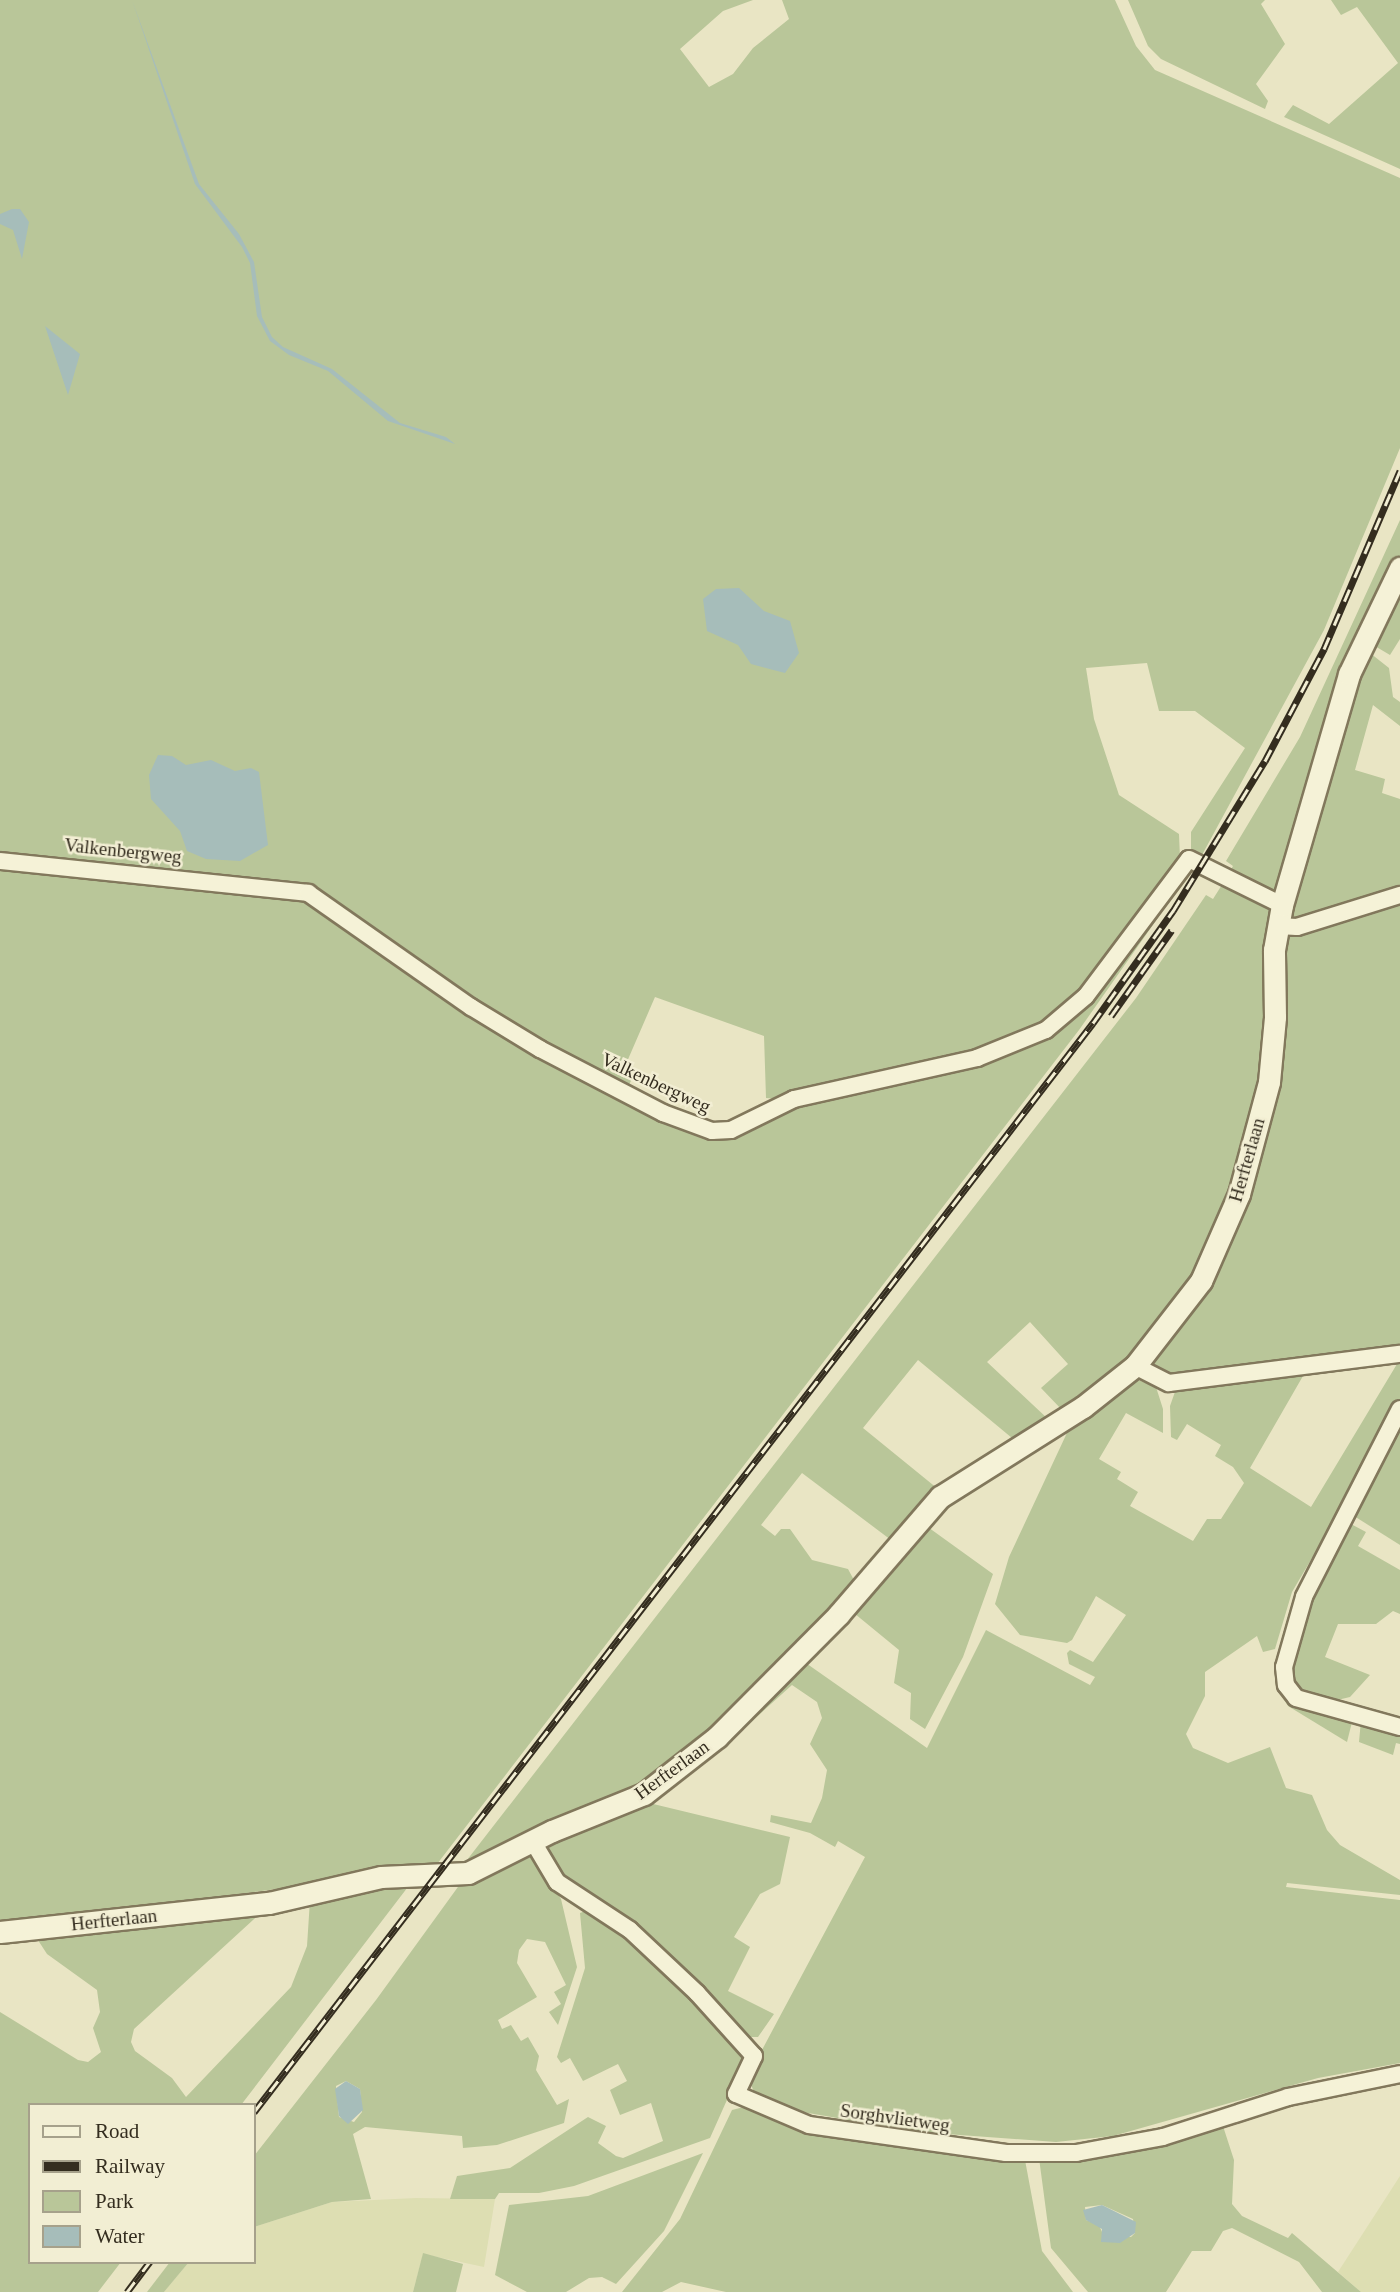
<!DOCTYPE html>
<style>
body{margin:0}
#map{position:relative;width:1400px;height:2292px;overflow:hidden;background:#e9e5c4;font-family:"Times New Roman",serif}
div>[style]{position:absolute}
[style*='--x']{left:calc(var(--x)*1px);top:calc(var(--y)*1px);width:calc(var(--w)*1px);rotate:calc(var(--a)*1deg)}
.farmland>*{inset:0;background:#dddeb2}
.green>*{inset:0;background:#b9c699}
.water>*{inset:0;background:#a6bdba}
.roads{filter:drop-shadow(2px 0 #82785c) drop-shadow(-2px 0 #82785c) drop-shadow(0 2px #82785c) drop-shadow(0 -2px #82785c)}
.street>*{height:16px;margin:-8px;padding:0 8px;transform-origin:8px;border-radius:8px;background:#f5f2d7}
.secondary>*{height:21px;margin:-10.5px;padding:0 10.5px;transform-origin:10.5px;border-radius:10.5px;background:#f5f2d7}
.rail>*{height:7px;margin-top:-3.5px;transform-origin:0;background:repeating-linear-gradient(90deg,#f2eed3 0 13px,#342d1f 0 26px);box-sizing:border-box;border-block:2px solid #342d1f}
span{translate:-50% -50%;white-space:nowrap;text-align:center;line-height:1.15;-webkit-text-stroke:5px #f2eed3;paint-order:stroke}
.street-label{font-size:19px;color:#342d1f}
.legend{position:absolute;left:28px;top:2103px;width:228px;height:161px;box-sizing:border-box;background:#f2eed3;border:2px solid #a6a18b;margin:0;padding:9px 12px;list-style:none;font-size:21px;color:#342d1f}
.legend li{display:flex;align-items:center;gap:14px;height:35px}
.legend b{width:35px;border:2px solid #a6a18b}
</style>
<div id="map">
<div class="farmland">
<div style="clip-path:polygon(1400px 2176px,1400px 2292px,1361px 2292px,1338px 2272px)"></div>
<div style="clip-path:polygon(416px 2198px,495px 2199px,484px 2267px,423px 2254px,413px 2292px,164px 2292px,189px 2262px,254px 2262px,254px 2227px,332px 2202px)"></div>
</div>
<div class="green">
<div style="clip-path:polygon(0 0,753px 0,723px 11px,680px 49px,709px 87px,733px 74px,753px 48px,789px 19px,782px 0,1115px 0,1136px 46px,1155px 70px,1400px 178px,1400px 448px,1324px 630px,1202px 855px,1191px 851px,1191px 832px,1245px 748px,1195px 711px,1159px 711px,1147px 663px,1086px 668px,1094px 719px,1119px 795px,1179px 834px,1180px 858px,1163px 886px,1064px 1012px,999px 1047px,778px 1099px,766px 1098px,764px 1036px,655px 997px,626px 1064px,637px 1070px,626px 1090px,470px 1001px,329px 902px,0 857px)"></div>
<div style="clip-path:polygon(1128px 0,1265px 0,1261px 4px,1285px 44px,1256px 84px,1268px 101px,1265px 109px,1161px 59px,1148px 46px)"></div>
<div style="clip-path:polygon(1331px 0,1400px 0,1400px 169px,1284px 117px,1293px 105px,1329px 124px,1398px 63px,1357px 7px,1341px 15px)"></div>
<div style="clip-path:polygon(1400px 520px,1400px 557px,1365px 625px,1276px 896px,1229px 873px,1233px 866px,1226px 861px,1300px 737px)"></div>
<div style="clip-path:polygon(1400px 590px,1400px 639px,1390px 655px,1368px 642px)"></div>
<div style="clip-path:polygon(1370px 653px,1389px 668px,1393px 697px,1400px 702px,1400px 726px,1373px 705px,1355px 770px,1385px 779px,1382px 793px,1400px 799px,1400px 889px,1287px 922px,1357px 679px)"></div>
<div style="clip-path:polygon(0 864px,301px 894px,404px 964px,701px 1133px,1058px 1025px,1181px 871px,1188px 875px,1079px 1030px,434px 1868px,0 1926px)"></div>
<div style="clip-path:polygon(1225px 880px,1274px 911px,1264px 1081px,1209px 1254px,1148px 1342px,1063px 1411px,1041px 1388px,1068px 1364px,1030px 1322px,987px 1362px,1048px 1419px,1012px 1438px,918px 1360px,863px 1428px,938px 1489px,891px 1540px,802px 1473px,761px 1525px,775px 1536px,781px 1529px,790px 1529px,812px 1560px,848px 1569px,855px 1582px,778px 1669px,654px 1779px,460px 1869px,1136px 998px,1206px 895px,1213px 899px)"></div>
<div style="clip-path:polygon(1400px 901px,1400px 1346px,1163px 1374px,1150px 1366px,1153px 1356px,1232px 1234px,1285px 935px)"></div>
<div style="clip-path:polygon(1400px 1359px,1400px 1400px,1318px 1561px,1312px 1558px,1292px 1592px,1275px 1649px,1263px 1652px,1257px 1636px,1205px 1672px,1205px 1696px,1186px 1734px,1193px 1748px,1228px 1763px,1270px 1747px,1286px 1788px,1312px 1795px,1327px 1830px,1340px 1845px,1400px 1880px,1400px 1895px,1287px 1883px,1286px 1887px,1400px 1900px,1400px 2063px,1318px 2078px,1113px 2136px,1056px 2142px,919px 2132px,779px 2108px,756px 2097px,750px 2082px,755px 2063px,865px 1857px,838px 1841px,835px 1847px,810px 1833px,770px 1822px,771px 1815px,811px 1823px,822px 1798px,827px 1770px,810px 1744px,822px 1718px,817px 1702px,792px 1685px,751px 1722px,748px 1718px,803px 1661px,927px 1748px,986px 1630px,1090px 1685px,1095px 1677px,1069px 1664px,1067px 1653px,1070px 1650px,1093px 1662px,1126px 1615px,1096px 1596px,1072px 1640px,1067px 1643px,1020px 1635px,995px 1604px,1009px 1557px,1073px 1420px,1133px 1378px,1156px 1387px,1163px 1409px,1163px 1433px,1126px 1413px,1099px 1459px,1121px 1472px,1117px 1479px,1138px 1492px,1130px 1506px,1193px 1541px,1207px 1519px,1221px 1519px,1244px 1483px,1233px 1467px,1215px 1456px,1221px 1445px,1187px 1424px,1177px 1440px,1171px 1437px,1170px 1406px,1176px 1389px,1307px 1369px,1250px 1468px,1311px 1507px)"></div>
<div style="clip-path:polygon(1400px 1420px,1400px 1545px,1354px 1516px)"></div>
<div style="clip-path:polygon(1349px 1523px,1366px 1532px,1358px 1546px,1400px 1570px,1400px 1614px,1393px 1611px,1376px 1624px,1338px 1624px,1325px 1657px,1370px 1675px,1350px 1697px,1329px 1702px,1297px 1693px,1289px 1677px,1296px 1630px)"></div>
<div style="clip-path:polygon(925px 1525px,993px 1574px,963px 1657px,925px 1729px,910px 1719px,911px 1693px,894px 1683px,899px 1650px,849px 1609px)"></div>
<div style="clip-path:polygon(1280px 1685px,1353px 1718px,1347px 1742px,1288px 1706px,1276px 1687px)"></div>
<div style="clip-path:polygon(1361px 1720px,1400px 1730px,1400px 1744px,1396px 1743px,1393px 1755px,1359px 1742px)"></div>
<div style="clip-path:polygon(645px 1802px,790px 1837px,780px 1884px,760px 1894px,734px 1937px,750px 1947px,728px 1991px,774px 2014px,758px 2037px,743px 2037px,571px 1889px,547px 1856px,551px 1840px)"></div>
<div style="clip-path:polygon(evenodd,526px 1853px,534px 1857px,561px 1899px,577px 1967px,558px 2025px,549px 2012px,561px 2004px,554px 1992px,566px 1985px,545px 1942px,527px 1939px,519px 1950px,517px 1963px,537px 1997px,498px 2020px,502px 2029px,511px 2025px,521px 2041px,528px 2037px,539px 2056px,536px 2070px,557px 2105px,569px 2099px,564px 2123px,497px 2145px,463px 2148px,462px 2136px,365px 2127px,353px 2134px,371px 2199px,332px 2202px,254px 2227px,254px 2156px,376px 2000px,463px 1880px,526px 1853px,346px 2081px,360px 2089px,362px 2112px,354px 2122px,339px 2117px,336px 2086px,346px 2081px)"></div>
<div style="clip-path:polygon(414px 1879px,241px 2105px,30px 2105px,30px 2262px,121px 2262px,98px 2292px,0 2292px,0 2012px,78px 2060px,88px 2062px,101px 2052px,93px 2028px,100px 2012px,97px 1990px,47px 1954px,34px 1934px,265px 1909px,134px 2029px,131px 2042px,135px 2051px,172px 2078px,186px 2097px,291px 1987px,307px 1946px,310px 1900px)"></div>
<div style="clip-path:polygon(588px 1910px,683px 1986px,747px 2055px,710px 2138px,574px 2186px,539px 2193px,499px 2193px,495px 2199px,450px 2199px,457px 2176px,510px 2168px,588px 2117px,606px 2126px,598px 2143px,616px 2156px,623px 2158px,663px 2141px,651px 2103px,620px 2115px,610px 2090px,627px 2081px,618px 2064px,583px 2081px,570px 2058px,561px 2063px,557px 2057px,585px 1968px,580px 1913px)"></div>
<div style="clip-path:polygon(748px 2106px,823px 2133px,1025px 2160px,1042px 2251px,1073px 2292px,726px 2292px,681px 2282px,662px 2292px,622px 2292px,680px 2219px,732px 2110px)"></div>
<div style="clip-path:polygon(evenodd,1222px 2123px,1234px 2160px,1232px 2204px,1242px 2216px,1288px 2238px,1292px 2233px,1361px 2292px,1322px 2292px,1299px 2262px,1232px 2228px,1223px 2231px,1211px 2251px,1192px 2251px,1166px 2292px,1088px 2292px,1051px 2248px,1039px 2158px,1222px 2123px,1102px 2205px,1133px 2219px,1135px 2233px,1131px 2237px,1102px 2232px,1099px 2225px,1086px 2220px,1085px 2207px,1102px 2205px)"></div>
<div style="clip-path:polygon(703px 2153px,664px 2231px,616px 2284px,602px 2277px,589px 2278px,566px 2292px,527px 2292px,495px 2275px,509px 2205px,588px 2196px)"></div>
<div style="clip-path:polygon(423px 2253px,463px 2264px,456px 2292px,413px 2292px)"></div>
<div style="clip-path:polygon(170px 2262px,189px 2262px,164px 2292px,147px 2292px)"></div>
</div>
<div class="water">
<div style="clip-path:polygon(132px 0,199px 184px,239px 234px,254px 262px,262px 317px,272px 337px,283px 347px,332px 369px,400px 423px,446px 437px,455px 444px,388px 421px,328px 371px,289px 355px,270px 341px,257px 316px,250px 263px,242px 247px,195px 184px)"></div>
<div style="clip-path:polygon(12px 209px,20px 209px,29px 222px,22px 259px,13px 230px,0 224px,0 214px)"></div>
<div style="clip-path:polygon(45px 326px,80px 354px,68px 395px)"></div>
<div style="clip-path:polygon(739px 588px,764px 611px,790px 621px,799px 653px,785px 673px,751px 664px,738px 645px,707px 631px,703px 599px,716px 589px)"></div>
<div style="clip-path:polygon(158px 755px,172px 756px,186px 765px,211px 760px,235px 771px,251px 768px,259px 772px,268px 845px,240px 861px,206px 859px,187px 851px,180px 831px,151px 799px,149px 775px)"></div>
<div style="clip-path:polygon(346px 2081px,360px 2089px,363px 2110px,348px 2124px,339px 2116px,335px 2089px)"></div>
<div style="clip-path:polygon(1102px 2205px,1136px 2222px,1135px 2233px,1120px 2243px,1101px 2242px,1102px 2229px,1086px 2220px,1083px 2210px)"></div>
</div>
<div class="roads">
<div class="street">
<div style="--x:0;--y:861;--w:310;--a:5.9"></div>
<div style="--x:308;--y:893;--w:199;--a:35"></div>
<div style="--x:471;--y:1007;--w:81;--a:31.3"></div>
<div style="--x:540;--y:1049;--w:139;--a:27.5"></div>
<div style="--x:663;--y:1113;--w:52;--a:20.2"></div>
<div style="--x:712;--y:1131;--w:19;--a:-3"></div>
<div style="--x:731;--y:1130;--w:70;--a:-26.2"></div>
<div style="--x:794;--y:1099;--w:188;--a:-12.6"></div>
<div style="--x:977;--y:1058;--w:74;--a:-22.1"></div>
<div style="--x:1046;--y:1030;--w:52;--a:-40.4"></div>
<div style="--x:1086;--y:996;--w:171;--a:-53.1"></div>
<div style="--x:1189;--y:859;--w:104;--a:26.3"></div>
<div style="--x:1277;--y:926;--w:20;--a:3"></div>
<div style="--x:1297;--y:927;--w:108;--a:-17.3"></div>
<div style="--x:1135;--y:1366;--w:38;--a:27"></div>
<div style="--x:1169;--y:1383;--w:233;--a:-7.2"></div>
<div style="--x:1400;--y:1409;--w:211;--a:117.1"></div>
<div style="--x:1304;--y:1597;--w:73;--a:105.9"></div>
<div style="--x:1284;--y:1667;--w:18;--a:84"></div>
<div style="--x:1286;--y:1685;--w:16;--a:52"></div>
<div style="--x:1296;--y:1698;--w:108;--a:15.6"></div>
<div style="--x:532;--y:1840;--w:49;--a:59.2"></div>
<div style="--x:557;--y:1882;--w:87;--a:33.3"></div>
<div style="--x:630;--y:1930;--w:92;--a:43.2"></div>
<div style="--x:697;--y:1993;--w:85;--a:47.9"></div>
<div style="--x:754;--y:2056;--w:42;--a:115.3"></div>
<div style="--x:736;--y:2094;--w:79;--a:23"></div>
<div style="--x:809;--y:2125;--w:199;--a:8.1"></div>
<div style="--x:1006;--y:2153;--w:70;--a:0"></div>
<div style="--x:1076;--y:2153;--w:88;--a:-10.4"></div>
<div style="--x:1163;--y:2137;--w:131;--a:-17.7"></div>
<div style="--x:1288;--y:2097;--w:114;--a:-11.6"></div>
</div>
<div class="secondary">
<div style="--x:0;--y:1932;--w:271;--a:-6.2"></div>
<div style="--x:269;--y:1903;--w:115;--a:-13.1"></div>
<div style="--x:381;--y:1877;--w:87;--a:-2.6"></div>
<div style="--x:468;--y:1873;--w:94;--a:-26.6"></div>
<div style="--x:552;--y:1831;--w:99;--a:-21.9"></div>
<div style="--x:644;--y:1794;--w:93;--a:-38"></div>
<div style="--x:717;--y:1737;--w:173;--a:-45.2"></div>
<div style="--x:839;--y:1614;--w:155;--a:-49.2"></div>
<div style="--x:940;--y:1497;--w:169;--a:-32.2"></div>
<div style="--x:1083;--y:1407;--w:66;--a:-38.3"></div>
<div style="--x:1135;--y:1366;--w:108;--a:-52.2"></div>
<div style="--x:1201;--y:1281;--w:95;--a:-66.4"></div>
<div style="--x:1239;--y:1194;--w:116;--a:-75"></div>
<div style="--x:1269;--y:1082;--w:65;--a:-84.7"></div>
<div style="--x:1275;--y:1017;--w:67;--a:-90.9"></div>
<div style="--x:1274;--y:950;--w:46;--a:-79.9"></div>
<div style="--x:1282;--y:905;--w:241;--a:-73.8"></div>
<div style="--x:1349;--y:674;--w:118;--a:-64.3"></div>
</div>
</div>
<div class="rail">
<div style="--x:1111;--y:1016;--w:105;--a:-54.7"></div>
<div style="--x:254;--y:2112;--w:1375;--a:-52.39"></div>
<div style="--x:1093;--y:1023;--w:138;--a:-54.5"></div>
<div style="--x:1173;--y:911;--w:176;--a:-58.5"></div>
<div style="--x:1265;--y:761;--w:127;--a:-62.2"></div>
<div style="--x:1324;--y:649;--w:194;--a:-66.9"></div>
<div style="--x:127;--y:2292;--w:38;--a:-53"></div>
</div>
<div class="street-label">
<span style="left:123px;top:851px;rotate:6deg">Valkenbergweg</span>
<span style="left:656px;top:1083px;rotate:25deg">Valkenbergweg</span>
<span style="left:1247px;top:1160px;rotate:-74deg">Herfterlaan</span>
<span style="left:672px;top:1770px;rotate:-36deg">Herfterlaan</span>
<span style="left:114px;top:1920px;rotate:-6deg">Herfterlaan</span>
<span style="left:895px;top:2118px;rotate:8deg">Sorghvlietweg</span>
</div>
<ul class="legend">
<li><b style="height:9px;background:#f5f2d7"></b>Road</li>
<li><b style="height:9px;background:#342d1f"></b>Railway</li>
<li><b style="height:19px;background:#b9c699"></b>Park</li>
<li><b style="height:19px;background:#a6bdba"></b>Water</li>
</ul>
</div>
